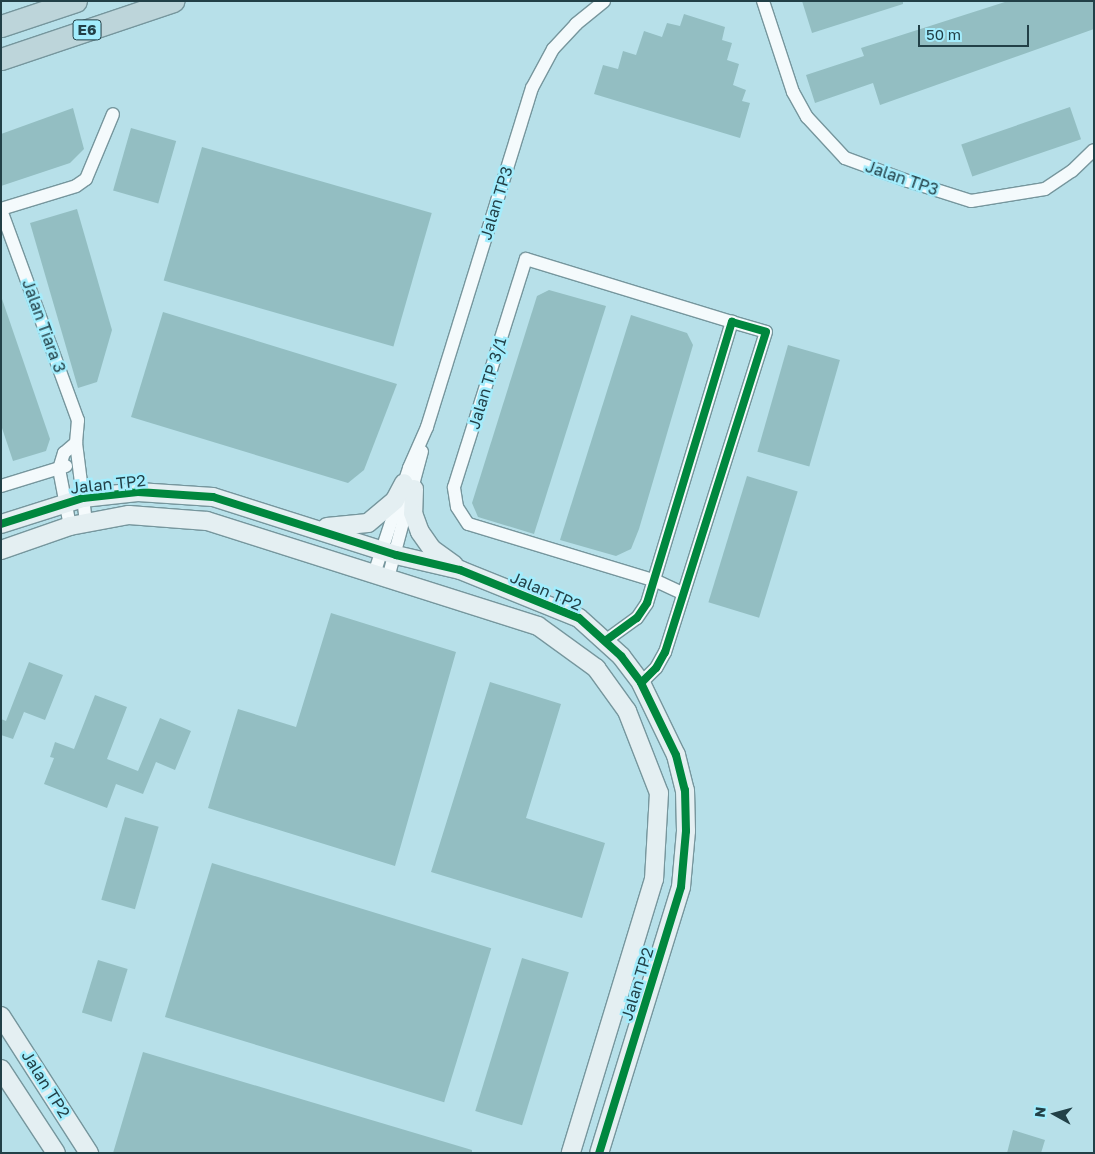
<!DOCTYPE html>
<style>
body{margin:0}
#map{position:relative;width:1095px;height:1154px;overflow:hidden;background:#b7e0e9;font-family:"Golos Text",sans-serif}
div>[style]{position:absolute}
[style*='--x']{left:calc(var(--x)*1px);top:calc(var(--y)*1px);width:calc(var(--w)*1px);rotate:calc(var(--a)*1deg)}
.building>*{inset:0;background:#93bec2;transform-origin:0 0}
.roads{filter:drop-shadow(1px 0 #76969d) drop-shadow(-1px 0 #76969d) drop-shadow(0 1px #76969d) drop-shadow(0 -1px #76969d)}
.street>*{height:12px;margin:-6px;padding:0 6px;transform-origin:6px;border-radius:6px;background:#f4fafc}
.secondary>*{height:18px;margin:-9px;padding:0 9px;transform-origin:9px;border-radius:9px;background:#e4eff2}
.highway>*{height:21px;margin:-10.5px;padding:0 10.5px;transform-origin:10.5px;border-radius:10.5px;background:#bdd5da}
.cycleway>*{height:8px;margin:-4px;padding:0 4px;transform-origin:4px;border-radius:4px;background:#00873e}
span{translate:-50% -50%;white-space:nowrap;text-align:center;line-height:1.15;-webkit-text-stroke:5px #a3edfd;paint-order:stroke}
.shield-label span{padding:1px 4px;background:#a3edfd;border:1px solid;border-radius:4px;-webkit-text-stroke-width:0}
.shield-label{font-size:15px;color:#224047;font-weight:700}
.street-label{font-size:16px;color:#224047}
.frame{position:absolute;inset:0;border:2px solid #224047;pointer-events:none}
.north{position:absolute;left:1030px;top:1089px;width:50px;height:50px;-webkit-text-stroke:4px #a3edfd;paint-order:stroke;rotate:277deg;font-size:14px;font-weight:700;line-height:20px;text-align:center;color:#224047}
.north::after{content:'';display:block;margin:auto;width:18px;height:22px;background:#224047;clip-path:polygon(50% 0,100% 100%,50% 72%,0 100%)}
.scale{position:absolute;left:918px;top:25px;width:111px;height:22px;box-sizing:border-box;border:2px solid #224047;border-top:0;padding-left:6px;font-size:15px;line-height:18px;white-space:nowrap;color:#224047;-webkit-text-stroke:4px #a3edfd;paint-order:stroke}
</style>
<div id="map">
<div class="building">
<div style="clip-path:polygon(802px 1px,903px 1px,903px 4px,812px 33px)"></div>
<div style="clip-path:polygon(1008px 1px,1094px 1px,1094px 29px,880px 105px,873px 83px,815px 103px,806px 75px,864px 56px,861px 48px)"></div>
<div style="clip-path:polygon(684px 14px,725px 27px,722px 40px,732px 43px,727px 60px,739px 64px,733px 85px,746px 90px,742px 101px,750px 103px,740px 138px,594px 94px,603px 65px,618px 69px,623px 51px,636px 55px,644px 31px,662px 37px,667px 23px,680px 26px)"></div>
<div style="left:1070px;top:107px;width:34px;height:115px;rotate:71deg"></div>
<div style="clip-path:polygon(73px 108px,84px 149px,70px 163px,1px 186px,1px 134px)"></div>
<div style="left:131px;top:128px;width:47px;height:65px;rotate:16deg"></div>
<div style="left:202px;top:147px;width:239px;height:139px;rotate:16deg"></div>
<div style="clip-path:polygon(77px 209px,112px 330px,97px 382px,78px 388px,30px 223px)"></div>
<div style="clip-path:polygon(549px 290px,606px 306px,534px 534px,478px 517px,472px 503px,537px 296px)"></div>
<div style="clip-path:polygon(1px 296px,50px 439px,46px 451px,13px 461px,1px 425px)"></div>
<div style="clip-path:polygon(163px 312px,397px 384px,364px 470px,348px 483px,131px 417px)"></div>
<div style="clip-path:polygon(631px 315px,687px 333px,693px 345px,639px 529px,631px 549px,616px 556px,560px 540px)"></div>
<div style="left:788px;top:345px;width:54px;height:111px;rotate:16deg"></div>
<div style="left:747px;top:476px;width:53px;height:132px;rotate:17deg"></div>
<div style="clip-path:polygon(331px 613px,456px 652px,395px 866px,208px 808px,238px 709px,296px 727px)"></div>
<div style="clip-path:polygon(29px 662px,63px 675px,45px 720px,24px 712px,13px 739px,1px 735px,1px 719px,6px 721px)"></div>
<div style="clip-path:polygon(490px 682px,561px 704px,526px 818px,605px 843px,582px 918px,431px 872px)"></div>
<div style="clip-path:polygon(95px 695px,127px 707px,107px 759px,138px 771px,160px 718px,191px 731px,175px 770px,156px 762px,143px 794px,116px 784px,107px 808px,44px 784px,54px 758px,50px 757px,55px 742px,74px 749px)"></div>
<div style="left:125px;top:817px;width:35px;height:86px;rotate:16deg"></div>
<div style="left:212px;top:863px;width:292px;height:161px;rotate:17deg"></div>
<div style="left:522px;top:958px;width:49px;height:160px;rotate:17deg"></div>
<div style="left:98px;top:960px;width:31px;height:55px;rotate:17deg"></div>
<div style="clip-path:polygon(143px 1052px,472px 1150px,472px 1153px,113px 1153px)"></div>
<div style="clip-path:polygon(1013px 1130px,1045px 1140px,1041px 1153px,1007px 1153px)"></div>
</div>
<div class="roads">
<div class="street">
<div style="--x:763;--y:1;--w:96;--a:71.8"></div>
<div style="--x:793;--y:92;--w:29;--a:61"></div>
<div style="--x:807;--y:117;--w:56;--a:47.2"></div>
<div style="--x:845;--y:158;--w:67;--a:20.1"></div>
<div style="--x:908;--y:181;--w:66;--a:17.6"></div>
<div style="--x:971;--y:201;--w:75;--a:-9.2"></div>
<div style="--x:1045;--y:189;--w:32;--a:-34"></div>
<div style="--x:1072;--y:171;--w:30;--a:-44"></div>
<div style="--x:1;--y:209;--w:78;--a:-17"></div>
<div style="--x:76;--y:186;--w:12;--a:-35"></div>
<div style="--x:86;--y:179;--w:70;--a:-67.4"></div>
<div style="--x:1;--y:210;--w:224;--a:69.9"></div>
<div style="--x:78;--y:420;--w:23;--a:95"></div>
<div style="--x:76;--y:443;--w:80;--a:82.8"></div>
<div style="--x:1;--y:486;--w:68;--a:-17.1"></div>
<div style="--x:70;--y:526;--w:58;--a:-100.9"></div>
<div style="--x:59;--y:469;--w:17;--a:-73"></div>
<div style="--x:64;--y:453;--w:16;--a:-40"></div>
<div style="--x:374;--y:574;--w:112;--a:-71.7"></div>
<div style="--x:409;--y:468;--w:45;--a:-66.3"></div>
<div style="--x:427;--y:427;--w:355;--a:-72.8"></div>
<div style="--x:532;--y:88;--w:44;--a:-61.7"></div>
<div style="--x:553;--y:49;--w:34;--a:-47"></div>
<div style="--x:576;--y:24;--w:36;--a:-39"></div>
<div style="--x:388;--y:578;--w:131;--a:-75"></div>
<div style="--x:682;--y:593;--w:29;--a:-155"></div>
<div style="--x:656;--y:581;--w:196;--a:-163.1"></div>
<div style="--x:468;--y:524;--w:20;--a:-123"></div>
<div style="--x:457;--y:507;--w:20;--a:-99"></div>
<div style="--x:454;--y:487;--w:239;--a:-72.5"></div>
<div style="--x:526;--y:259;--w:215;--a:17"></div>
<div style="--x:605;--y:641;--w:39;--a:-36"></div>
<div style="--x:637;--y:618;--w:18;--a:-56"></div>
<div style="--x:647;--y:603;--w:294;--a:-73.2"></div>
<div style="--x:732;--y:322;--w:35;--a:16"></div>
<div style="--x:766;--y:332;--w:336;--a:107.5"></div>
<div style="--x:665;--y:652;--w:18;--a:119"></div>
<div style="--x:656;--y:668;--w:21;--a:135"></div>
</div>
<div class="secondary">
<div style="--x:414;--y:489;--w:24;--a:92"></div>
<div style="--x:413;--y:513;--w:20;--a:70"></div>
<div style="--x:420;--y:532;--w:21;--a:55"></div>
<div style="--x:432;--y:549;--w:27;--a:36"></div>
<div style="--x:1;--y:524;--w:86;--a:-17.6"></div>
<div style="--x:83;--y:498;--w:55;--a:-6.2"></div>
<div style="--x:138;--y:492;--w:75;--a:3.8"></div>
<div style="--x:213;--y:497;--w:192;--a:17.6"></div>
<div style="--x:396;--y:555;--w:66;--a:13.2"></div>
<div style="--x:460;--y:570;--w:128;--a:22"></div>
<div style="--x:579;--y:618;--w:57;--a:42.1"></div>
<div style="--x:621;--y:656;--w:34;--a:53"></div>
<div style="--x:641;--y:683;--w:80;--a:64.1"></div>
<div style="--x:676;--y:755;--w:36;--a:76"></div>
<div style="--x:685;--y:790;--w:41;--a:88.6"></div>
<div style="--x:686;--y:831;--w:56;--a:95.1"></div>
<div style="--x:681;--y:887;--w:278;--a:107.1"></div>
<div style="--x:327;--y:527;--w:41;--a:-5.6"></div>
<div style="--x:368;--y:523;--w:35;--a:-40"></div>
<div style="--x:395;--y:500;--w:19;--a:-62"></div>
<div style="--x:1;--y:550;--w:73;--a:-19.2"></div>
<div style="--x:70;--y:526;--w:60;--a:-10.6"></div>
<div style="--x:129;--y:515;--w:78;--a:4.4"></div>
<div style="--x:207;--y:521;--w:347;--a:17.6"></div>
<div style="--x:538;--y:626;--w:72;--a:35.9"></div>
<div style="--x:596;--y:668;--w:53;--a:54.2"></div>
<div style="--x:627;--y:711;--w:88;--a:68.7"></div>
<div style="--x:659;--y:793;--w:86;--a:93.3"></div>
<div style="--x:654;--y:879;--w:286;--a:106.9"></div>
<div style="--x:1;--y:1016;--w:163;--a:57.3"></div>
<div style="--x:1;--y:1069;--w:100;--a:56.8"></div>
</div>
<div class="highway">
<div style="--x:1;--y:26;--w:79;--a:-18.4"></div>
<div style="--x:1;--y:59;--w:182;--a:-18.6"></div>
</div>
</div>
<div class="cycleway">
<div style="--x:1;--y:524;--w:86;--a:-17.6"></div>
<div style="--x:83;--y:498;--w:55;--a:-6.2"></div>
<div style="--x:138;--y:492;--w:75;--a:3.8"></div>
<div style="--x:213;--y:497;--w:192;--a:17.6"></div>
<div style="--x:396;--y:555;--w:66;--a:13.2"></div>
<div style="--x:460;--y:570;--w:128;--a:22"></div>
<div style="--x:579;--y:618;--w:57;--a:42.1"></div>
<div style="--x:621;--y:656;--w:34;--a:53"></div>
<div style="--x:641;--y:683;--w:80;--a:64.1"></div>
<div style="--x:676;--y:755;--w:36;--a:76"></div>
<div style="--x:685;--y:790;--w:41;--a:88.6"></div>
<div style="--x:686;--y:831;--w:56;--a:95.1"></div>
<div style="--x:681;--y:887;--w:278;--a:107.1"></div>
<div style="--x:605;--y:641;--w:39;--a:-36"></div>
<div style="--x:637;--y:618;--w:18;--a:-56"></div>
<div style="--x:647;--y:603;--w:294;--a:-73.2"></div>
<div style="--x:732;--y:322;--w:35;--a:16"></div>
<div style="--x:766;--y:332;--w:336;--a:107.5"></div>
<div style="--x:665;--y:652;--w:18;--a:119"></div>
<div style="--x:656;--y:668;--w:21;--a:135"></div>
</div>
<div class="shield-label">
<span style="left:87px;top:30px">E6</span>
</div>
<div class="street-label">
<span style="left:902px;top:178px;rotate:19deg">Jalan TP3</span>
<span style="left:496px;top:203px;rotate:-73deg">Jalan TP3</span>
<span style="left:44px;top:326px;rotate:70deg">Jalan Tiara 3</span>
<span style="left:487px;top:383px;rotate:-73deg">Jalan TP 3/1</span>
<span style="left:108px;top:484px;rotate:-6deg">Jalan TP2</span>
<span style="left:546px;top:591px;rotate:23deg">Jalan TP2</span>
<span style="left:637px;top:984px;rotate:-73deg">Jalan TP2</span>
<span style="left:46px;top:1084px;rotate:58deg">Jalan TP2</span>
</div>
<div class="frame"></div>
<div class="north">N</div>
<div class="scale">50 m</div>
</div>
